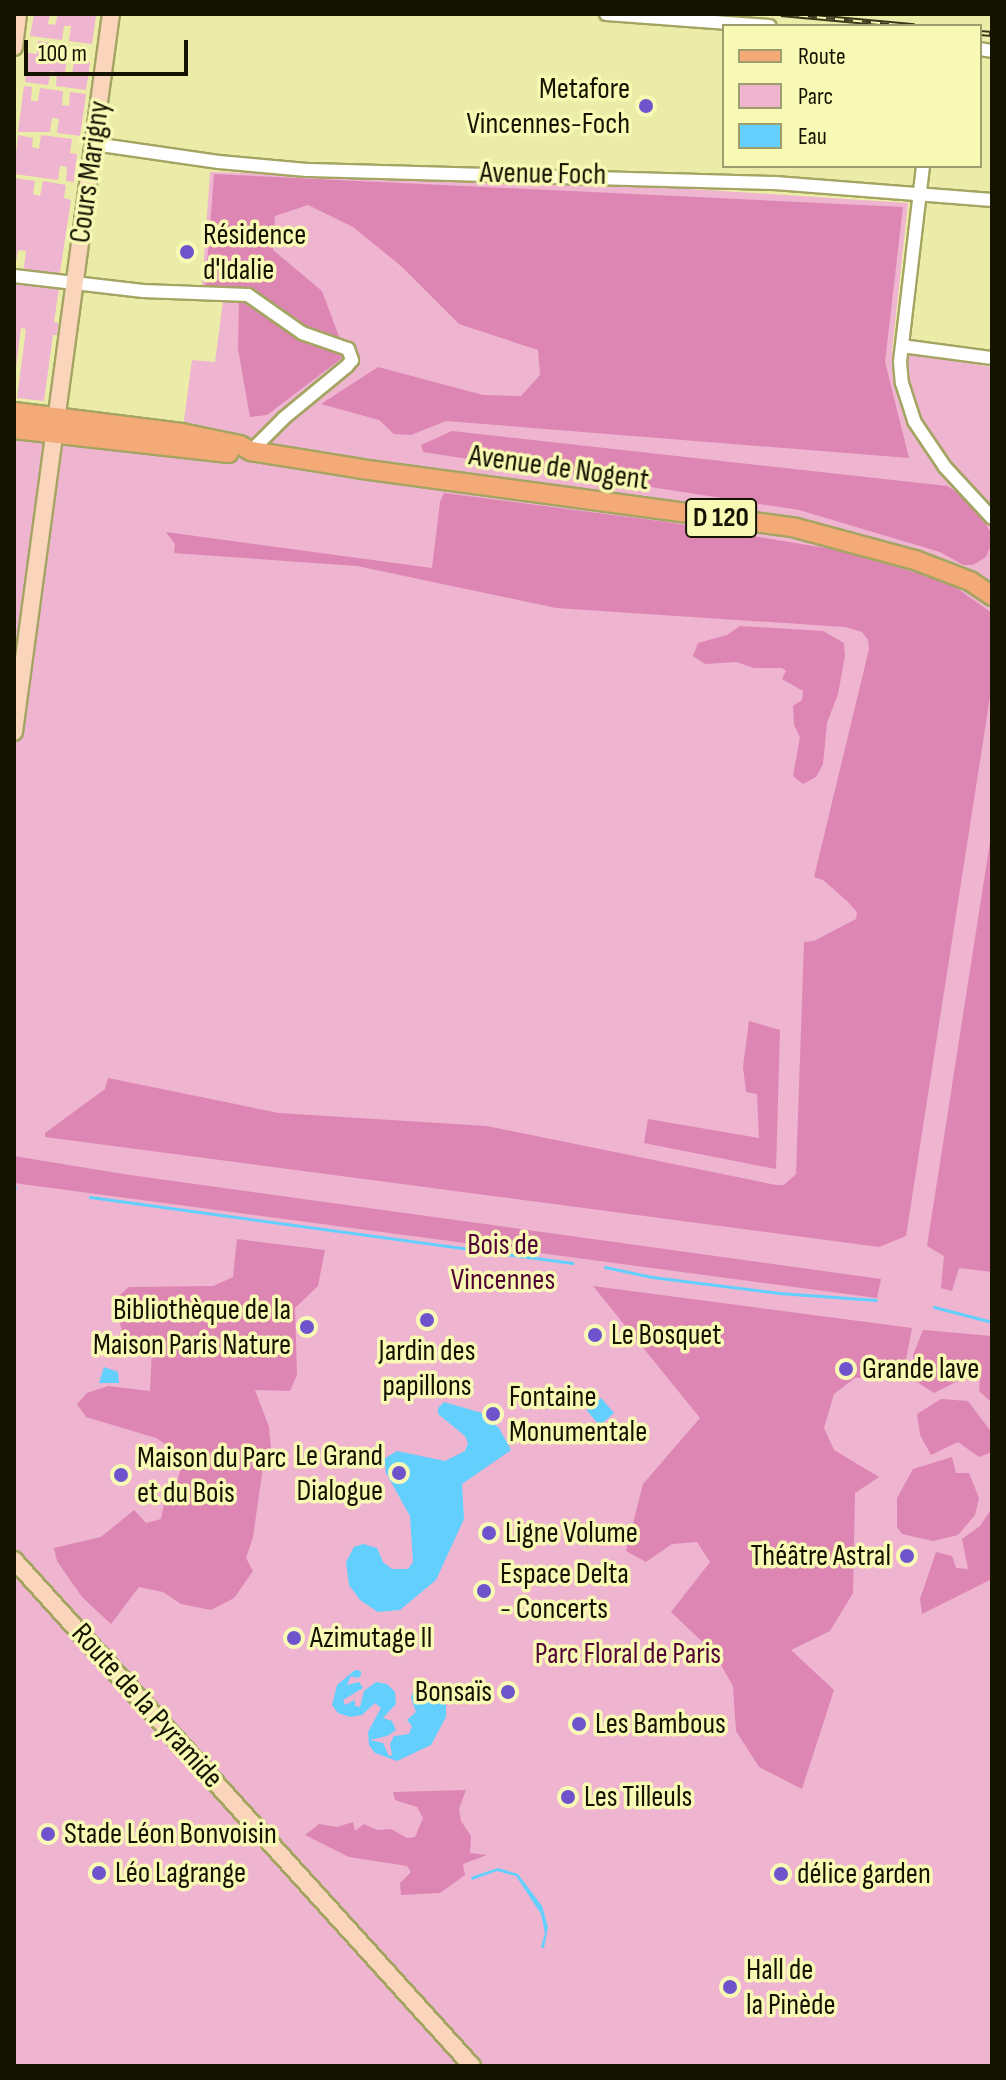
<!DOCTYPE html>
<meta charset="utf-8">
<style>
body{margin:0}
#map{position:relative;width:1006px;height:2080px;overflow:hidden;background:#ebeca8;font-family:"Sofia Sans Condensed",sans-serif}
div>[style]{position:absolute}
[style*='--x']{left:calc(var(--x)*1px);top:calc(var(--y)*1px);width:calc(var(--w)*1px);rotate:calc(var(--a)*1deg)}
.green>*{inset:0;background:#eeb4d0}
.forest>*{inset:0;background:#dd86b3}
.water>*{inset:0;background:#63cffd;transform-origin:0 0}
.stream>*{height:3px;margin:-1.5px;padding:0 1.5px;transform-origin:1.5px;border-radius:1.5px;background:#63cffd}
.roads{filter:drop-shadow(2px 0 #a4a463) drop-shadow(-2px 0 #a4a463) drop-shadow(0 2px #a4a463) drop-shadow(0 -2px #a4a463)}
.street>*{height:12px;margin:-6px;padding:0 6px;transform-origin:6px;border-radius:6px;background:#fff}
.secondary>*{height:16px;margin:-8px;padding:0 8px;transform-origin:8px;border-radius:8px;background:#fad4bb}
.primary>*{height:18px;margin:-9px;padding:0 9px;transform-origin:9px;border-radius:9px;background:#f4aa76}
.rail>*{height:6px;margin-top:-3px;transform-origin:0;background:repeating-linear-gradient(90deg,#f8f9b5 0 9px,#38371c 0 18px);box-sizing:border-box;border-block:2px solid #38371c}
.dots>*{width:22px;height:22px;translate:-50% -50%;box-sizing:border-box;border:4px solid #f8f9b5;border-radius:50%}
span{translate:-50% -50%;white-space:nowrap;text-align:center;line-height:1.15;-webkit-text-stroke:7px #f8f9b5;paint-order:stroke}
.shield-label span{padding:2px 6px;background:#f8f9b5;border:2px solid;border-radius:6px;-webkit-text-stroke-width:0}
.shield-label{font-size:28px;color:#141300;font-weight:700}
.poi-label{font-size:30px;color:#141300}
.right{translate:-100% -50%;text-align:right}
.left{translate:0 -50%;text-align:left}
.street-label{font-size:30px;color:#141300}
.park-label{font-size:30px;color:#530436}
.frame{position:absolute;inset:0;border:16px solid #141300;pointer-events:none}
.legend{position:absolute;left:722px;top:24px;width:260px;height:144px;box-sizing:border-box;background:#f8f9b5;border:2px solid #9d9d6d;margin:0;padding:10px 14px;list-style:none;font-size:24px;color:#141300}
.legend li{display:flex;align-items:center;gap:16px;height:40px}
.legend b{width:40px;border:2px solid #9d9d6d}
.scale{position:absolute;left:24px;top:40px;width:164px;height:36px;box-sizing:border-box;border:4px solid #141300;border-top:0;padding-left:10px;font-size:24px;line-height:28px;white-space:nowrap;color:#141300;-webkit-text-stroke:6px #f8f9b5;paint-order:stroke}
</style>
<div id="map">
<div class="green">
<div style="clip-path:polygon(34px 14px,50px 14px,48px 24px,55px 25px,58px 14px,96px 16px,92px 44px,69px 41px,71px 26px,64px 26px,62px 40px,30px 36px)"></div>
<div style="clip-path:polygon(38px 41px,69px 45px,65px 72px,72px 74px,76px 46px,84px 47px,82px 61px,90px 62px,86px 90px,56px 86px,57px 72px,51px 71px,48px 85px,25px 82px,28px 53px,37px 54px)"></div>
<div style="clip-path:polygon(24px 86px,32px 87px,31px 101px,38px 101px,40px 88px,63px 91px,62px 105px,69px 106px,70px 92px,86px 94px,80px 136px,57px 133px,59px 119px,52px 118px,50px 132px,18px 132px)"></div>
<div style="clip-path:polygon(18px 135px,33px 138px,32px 147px,39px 149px,41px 135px,72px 139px,70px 153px,77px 154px,74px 182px,66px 181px,67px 167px,60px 166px,58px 180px,14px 174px)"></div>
<div style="clip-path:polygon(210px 172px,615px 184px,908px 203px,892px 351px,992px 367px,992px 2066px,14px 2066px,14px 437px,179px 458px,192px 360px,215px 362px,223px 301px,201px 301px)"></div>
<div style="clip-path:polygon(14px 178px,35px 181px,33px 194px,40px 196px,43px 181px,66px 185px,64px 198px,71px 200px,59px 279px,23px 274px,26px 251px,18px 250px,14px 273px)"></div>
<div style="clip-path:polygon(14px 282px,59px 288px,54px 322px,58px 323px,57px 335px,53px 335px,44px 401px,17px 398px,26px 329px,21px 328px,14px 383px)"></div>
</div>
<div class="forest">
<div style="clip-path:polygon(214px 174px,903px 207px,885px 362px,909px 458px,446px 421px,411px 435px,394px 434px,379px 420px,321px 404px,378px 367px,483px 395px,521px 396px,540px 375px,538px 350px,459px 324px,401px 266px,353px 227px,308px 205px,275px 216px,273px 250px,322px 291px,346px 355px,267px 415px,250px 417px,238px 349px,239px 299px,205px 291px)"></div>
<div style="clip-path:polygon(452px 431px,947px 486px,974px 502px,992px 535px,991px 545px,986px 557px,973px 565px,963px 565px,940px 552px,799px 510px,423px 452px,421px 445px)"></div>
<div style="clip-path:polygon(444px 493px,667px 522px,838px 550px,948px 582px,992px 613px,992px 684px,906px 1236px,879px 1247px,45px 1137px,45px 1133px,105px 1089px,108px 1078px,279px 1113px,487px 1126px,776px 1185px,784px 1185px,796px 1174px,804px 942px,814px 941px,856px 919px,857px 912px,847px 901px,823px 880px,814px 877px,869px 649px,868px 640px,862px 632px,845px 627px,556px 608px,357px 566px,174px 553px,175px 544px,166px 532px,432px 568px,440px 502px)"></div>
<div style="clip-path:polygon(740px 626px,823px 631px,844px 643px,845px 656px,838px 694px,827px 723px,823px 764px,816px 777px,803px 784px,793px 776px,800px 737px,794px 725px,793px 706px,802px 700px,803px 691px,782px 679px,786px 671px,782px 668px,754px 668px,736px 662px,705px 664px,693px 656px,698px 643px,727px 635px)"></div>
<div style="clip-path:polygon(992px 829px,992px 1272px,959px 1268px,952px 1291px,941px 1288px,944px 1256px,927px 1246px)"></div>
<div style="clip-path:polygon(749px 1021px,780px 1030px,776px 1169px,644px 1143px,648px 1119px,759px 1138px,757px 1094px,746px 1092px,743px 1067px)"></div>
<div style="clip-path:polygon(14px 1156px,123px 1174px,881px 1279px,877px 1298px,14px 1183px)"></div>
<div style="clip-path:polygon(237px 1239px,325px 1250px,318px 1286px,295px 1308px,297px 1375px,290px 1391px,255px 1390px,269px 1427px,271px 1449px,263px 1467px,253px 1537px,246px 1558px,253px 1571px,234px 1598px,211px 1610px,181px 1604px,163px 1592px,139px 1587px,111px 1624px,82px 1597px,57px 1561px,54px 1548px,101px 1537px,134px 1510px,146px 1523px,161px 1519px,164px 1504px,174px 1494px,184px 1456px,156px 1438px,86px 1417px,77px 1404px,87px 1393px,108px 1386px,150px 1391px,152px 1350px,122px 1331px,113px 1301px,129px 1287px,213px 1286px,233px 1277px)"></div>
<div style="clip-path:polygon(593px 1286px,912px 1328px,903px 1375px,855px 1378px,834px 1394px,824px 1428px,834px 1450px,879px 1477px,855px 1493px,853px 1593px,830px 1631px,791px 1650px,834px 1690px,802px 1789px,759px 1767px,736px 1731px,733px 1686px,714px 1653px,671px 1612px,710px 1562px,697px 1542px,672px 1544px,646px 1562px,626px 1551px,643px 1484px,700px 1418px)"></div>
<div style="clip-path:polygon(923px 1330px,992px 1336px,992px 1403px,979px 1391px,980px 1377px,958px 1381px,934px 1393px,917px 1382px,913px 1355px)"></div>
<div style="clip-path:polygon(941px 1399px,968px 1401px,992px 1433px,992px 1452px,979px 1457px,958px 1442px,931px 1455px,920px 1435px,917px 1414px)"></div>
<div style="clip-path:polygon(952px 1457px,956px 1473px,969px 1473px,979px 1498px,975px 1515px,958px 1535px,933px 1541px,902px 1534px,897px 1527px,897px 1498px,913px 1469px)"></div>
<div style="clip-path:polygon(992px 1508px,992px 1579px,922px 1614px,920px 1599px,936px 1552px,952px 1556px,956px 1568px,968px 1569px,962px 1539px,980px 1526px)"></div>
<div style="clip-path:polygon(466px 1790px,459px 1809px,461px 1821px,471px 1836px,470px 1853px,487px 1855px,463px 1864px,465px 1875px,440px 1893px,401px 1895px,400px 1883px,411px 1872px,407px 1866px,349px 1857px,305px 1835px,319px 1824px,337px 1827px,353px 1822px,355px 1831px,364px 1824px,377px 1830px,391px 1829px,407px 1838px,415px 1837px,423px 1818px,417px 1807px,395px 1800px,393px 1792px)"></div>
</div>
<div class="water">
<div style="clip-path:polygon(104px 1367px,118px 1372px,119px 1383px,99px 1383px)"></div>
<div style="left:601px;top:1398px;width:20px;height:19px;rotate:49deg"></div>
<div style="clip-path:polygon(444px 1402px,482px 1413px,499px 1428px,511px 1450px,462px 1484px,464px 1519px,436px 1580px,400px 1610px,378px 1612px,360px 1600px,349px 1585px,346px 1562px,354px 1547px,363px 1544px,377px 1548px,383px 1562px,392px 1569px,408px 1569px,413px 1562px,410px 1516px,386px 1473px,384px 1459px,397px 1451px,445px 1461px,465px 1451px,468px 1443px,465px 1436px,438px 1414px,438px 1408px)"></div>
<div style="clip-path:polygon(355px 1670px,361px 1671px,361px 1675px,358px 1678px,351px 1676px,347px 1685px,359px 1682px,363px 1688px,343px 1700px,345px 1705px,355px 1700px,355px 1706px,360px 1707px,364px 1691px,376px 1682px,387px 1684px,395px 1692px,396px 1704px,383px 1718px,392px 1721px,396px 1730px,387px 1736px,370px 1740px,383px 1743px,389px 1756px,392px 1755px,390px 1744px,394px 1736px,409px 1734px,412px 1726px,407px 1720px,416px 1712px,411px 1698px,414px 1689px,422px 1686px,432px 1690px,435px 1684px,446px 1685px,446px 1717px,431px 1745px,397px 1761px,375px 1753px,369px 1745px,368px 1732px,381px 1708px,375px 1703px,362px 1715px,350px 1717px,338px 1713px,332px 1705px,337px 1685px)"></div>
<div style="clip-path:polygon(498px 1868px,518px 1874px,542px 1906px,548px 1927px,544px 1948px,541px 1947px,545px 1933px,541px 1914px,516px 1876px,497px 1871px,472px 1880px,471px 1877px)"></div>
</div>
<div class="stream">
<div style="--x:14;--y:1187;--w:1;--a:0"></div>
<div style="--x:90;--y:1197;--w:487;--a:7.8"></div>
<div style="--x:605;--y:1267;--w:48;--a:12"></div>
<div style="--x:652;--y:1277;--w:128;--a:7.2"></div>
<div style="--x:779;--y:1293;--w:97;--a:4.1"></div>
<div style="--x:934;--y:1307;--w:60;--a:14.5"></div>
</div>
<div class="roads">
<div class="street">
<div style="--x:606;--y:14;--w:164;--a:4.2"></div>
<div style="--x:980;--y:49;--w:12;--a:9"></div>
<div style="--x:94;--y:144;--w:126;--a:8.2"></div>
<div style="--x:219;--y:162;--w:88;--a:5.2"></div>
<div style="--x:307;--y:170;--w:468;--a:1.6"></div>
<div style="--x:775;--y:183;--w:218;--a:4.5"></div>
<div style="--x:923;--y:166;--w:197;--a:96.7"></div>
<div style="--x:900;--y:362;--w:21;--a:85"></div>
<div style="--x:902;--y:383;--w:40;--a:72"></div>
<div style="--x:914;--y:421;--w:55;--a:56"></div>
<div style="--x:945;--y:467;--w:69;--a:47.3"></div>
<div style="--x:14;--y:276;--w:130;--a:6.6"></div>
<div style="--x:143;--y:291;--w:105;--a:2.2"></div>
<div style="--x:248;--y:295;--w:66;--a:35.1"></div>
<div style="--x:302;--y:333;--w:49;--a:19.2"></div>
<div style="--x:348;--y:349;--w:12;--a:70"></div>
<div style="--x:352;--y:360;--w:8;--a:130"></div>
<div style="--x:347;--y:366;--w:82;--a:140.5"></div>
<div style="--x:284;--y:418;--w:47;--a:135"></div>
<div style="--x:902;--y:346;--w:91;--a:7.6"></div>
</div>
<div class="secondary">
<div style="--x:14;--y:47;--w:33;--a:-83"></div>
<div style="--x:14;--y:732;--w:725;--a:-82.31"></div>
<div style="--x:14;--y:1560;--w:682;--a:47.85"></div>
</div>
<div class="primary">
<div style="--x:14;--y:412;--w:169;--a:7.1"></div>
<div style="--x:182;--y:433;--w:59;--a:11.7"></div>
<div style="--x:240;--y:445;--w:13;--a:29"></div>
<div style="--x:251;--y:451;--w:112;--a:9.2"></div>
<div style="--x:362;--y:469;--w:438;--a:7.7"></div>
<div style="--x:796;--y:528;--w:123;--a:15.1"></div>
<div style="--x:915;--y:560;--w:59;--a:20.9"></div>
<div style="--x:970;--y:581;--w:27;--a:34"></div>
<div style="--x:14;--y:429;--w:216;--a:6.4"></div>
</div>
</div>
<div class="rail">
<div style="--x:781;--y:14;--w:134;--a:5.2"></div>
<div style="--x:980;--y:33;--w:12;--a:5"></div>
</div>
<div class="dots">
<div style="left:646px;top:106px;background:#6d54cd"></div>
<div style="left:187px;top:252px;background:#6d54cd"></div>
<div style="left:427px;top:1320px;background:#6d54cd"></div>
<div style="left:307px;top:1327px;background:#6d54cd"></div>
<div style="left:595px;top:1335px;background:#6d54cd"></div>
<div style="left:846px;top:1369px;background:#6d54cd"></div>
<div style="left:493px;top:1414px;background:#6d54cd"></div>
<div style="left:399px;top:1473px;background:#6d54cd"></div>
<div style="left:121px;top:1475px;background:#6d54cd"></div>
<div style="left:489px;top:1533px;background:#6d54cd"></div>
<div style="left:907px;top:1556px;background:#6d54cd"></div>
<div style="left:484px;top:1591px;background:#6d54cd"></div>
<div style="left:294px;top:1638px;background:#6d54cd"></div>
<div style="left:508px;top:1692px;background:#6d54cd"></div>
<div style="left:579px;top:1724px;background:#6d54cd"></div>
<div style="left:568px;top:1797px;background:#6d54cd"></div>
<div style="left:48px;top:1834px;background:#6d54cd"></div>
<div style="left:99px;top:1873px;background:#6d54cd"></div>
<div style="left:781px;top:1874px;background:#6d54cd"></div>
<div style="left:730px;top:1987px;background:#6d54cd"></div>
</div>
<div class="shield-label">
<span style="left:721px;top:518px">D 120</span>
</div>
<div class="poi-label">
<span class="right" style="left:630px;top:106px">Metafore<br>Vincennes-Foch</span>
<span class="left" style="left:203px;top:252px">Résidence<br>d'Idalie</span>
<span class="right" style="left:291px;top:1327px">Bibliothèque de la<br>Maison Paris Nature</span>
<span class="left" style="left:611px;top:1335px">Le Bosquet</span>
<span style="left:427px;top:1368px">Jardin des<br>papillons</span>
<span class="left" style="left:862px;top:1369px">Grande lave</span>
<span class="left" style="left:509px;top:1414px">Fontaine<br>Monumentale</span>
<span class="right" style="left:383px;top:1473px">Le Grand<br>Dialogue</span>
<span class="left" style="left:137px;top:1475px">Maison du Parc<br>et du Bois</span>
<span class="left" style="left:505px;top:1533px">Ligne Volume</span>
<span class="right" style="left:891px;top:1556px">Théâtre Astral</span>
<span class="left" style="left:500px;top:1591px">Espace Delta<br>- Concerts</span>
<span class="left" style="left:310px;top:1638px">Azimutage II</span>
<span class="right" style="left:492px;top:1692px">Bonsaïs</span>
<span class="left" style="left:595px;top:1724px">Les Bambous</span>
<span class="left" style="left:584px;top:1797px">Les Tilleuls</span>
<span class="left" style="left:64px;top:1834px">Stade Léon Bonvoisin</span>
<span class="left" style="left:115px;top:1873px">Léo Lagrange</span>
<span class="left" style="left:797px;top:1874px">délice garden</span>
<span class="left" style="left:746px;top:1987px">Hall de<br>la Pinède</span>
</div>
<div class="street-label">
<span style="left:90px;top:172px;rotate:-82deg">Cours Marigny</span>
<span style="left:543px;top:174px;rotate:1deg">Avenue Foch</span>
<span style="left:559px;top:468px;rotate:8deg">Avenue de Nogent</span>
<span style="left:147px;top:1706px;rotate:48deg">Route de la Pyramide</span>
</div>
<div class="park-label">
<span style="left:503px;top:1262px">Bois de<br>Vincennes</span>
<span style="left:628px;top:1654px">Parc Floral de Paris</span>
</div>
<div class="frame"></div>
<ul class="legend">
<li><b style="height:10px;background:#f4aa76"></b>Route</li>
<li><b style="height:22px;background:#eeb4d0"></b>Parc</li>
<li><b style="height:22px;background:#63cffd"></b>Eau</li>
</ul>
<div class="scale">100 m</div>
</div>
